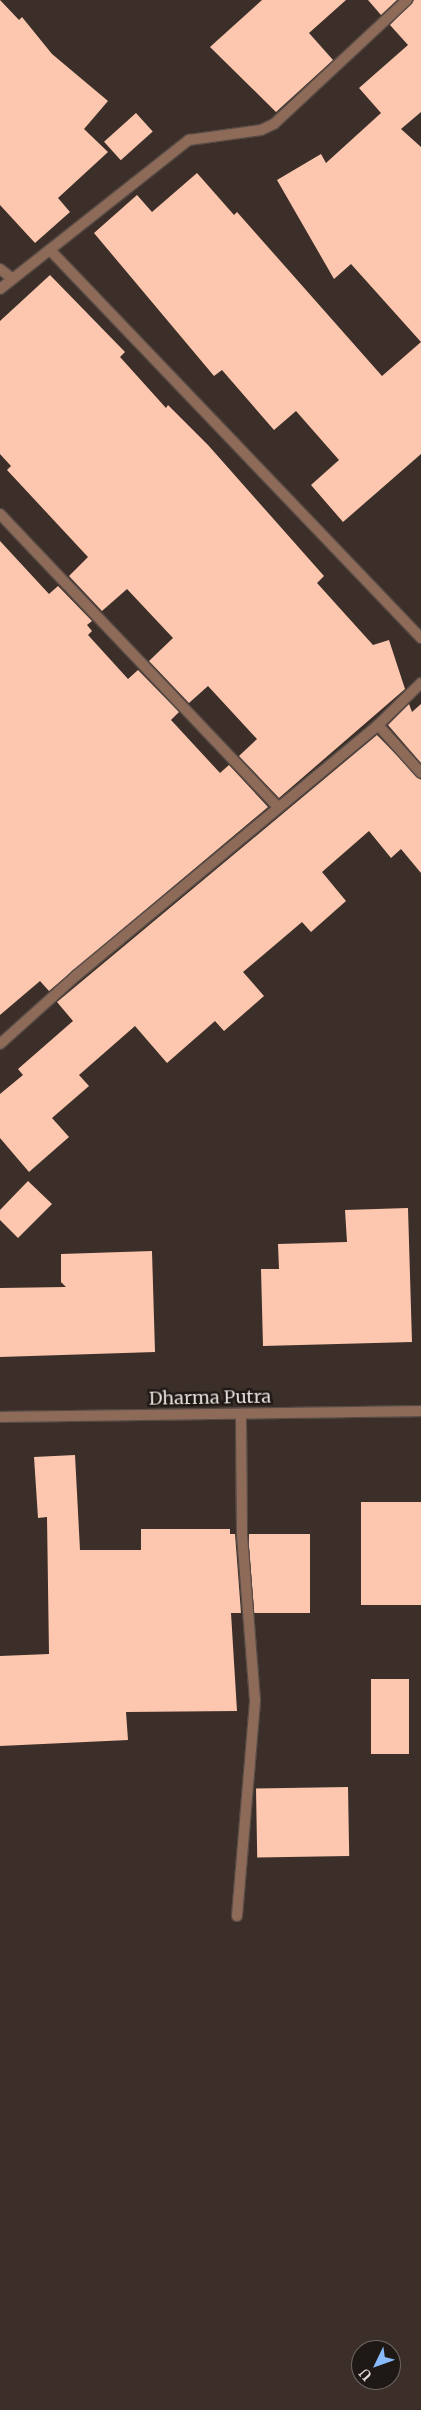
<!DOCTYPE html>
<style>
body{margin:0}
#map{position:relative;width:421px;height:2410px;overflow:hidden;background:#3c2f29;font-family:Merriweather,serif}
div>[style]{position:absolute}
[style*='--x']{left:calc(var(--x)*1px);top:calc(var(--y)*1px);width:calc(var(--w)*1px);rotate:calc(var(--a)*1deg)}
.building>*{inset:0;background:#fdc7af;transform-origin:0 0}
.roads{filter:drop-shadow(1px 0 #574b45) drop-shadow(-1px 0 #574b45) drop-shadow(0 1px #574b45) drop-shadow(0 -1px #574b45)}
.street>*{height:10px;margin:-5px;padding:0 5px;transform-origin:5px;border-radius:5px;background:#8e6a59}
span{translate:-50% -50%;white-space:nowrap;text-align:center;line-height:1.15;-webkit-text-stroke:5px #1f1916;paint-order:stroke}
.street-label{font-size:18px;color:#e5ddd9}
.north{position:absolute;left:351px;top:2340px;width:50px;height:50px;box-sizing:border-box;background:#1f1916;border:1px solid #6e6764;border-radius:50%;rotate:228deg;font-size:14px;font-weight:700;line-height:20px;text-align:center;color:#e5ddd9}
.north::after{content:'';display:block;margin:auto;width:18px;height:22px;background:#89bafc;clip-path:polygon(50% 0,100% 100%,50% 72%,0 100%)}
</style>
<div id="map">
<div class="building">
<div style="clip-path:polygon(0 0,19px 20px,22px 17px,52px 54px,108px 101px,84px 129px,108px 152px,58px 198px,70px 212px,35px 243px,0 205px)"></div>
<div style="clip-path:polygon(262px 0,346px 0,309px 33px,333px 60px,276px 112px,210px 47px)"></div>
<div style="clip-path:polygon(368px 0,397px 0,381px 15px)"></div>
<div style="clip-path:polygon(414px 0,421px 0,421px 112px,401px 129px,421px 147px,421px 454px,343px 522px,311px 485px,339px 460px,296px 411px,274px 430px,222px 370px,214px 376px,94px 233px,137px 195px,152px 212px,197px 173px,234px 215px,237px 212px,382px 376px,421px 342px,351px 264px,334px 279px,277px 180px,321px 154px,326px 163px,381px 113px,359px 88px,408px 45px,390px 25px)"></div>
<div style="left:136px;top:113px;width:25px;height:43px;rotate:48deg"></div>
<div style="clip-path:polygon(50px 275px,125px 352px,120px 357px,166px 408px,168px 405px,208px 445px,324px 576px,317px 583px,373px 645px,389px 640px,405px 689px,279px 798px,239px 756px,257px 739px,208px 686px,189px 703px,149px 661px,173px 638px,127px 589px,102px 611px,69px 576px,88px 557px,7px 470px,11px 466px,0 454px,0 321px)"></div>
<div style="clip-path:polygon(0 541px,49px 594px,58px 586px,92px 621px,87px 625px,92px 631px,88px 635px,128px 679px,138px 670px,179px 712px,171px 720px,220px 773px,229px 765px,268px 807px,49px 991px,40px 981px,0 1015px)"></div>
<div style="clip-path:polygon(409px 704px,412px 712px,421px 704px,421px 763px,388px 725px)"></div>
<div style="clip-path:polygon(377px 735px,421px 780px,421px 873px,401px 849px,391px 858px,369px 831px,322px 872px,346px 901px,311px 932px,302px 922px,243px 972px,264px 996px,224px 1031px,215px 1021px,167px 1063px,135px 1026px,79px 1075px,89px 1086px,52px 1118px,69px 1137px,29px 1172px,0 1138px,0 1094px,23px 1075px,18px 1069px,73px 1021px,57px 1002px)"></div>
<div style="clip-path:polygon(28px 1181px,52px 1204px,18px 1238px,0 1220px,0 1210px)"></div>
<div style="clip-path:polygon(408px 1208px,412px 1342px,263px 1346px,261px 1269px,279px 1269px,278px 1244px,347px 1242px,345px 1210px)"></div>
<div style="clip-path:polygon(152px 1251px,155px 1352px,0 1357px,0 1288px,66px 1287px,61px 1282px,61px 1254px)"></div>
<div style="clip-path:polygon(75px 1455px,80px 1550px,141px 1550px,141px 1529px,230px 1529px,230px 1534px,235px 1534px,241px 1613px,231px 1613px,237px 1711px,126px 1712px,128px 1740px,0 1746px,0 1656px,49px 1654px,47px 1517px,38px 1518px,34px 1457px)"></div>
<div style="left:421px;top:1502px;width:103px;height:60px;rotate:90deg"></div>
<div style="left:249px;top:1534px;width:61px;height:79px"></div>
<div style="left:371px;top:1679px;width:38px;height:75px"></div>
<div style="left:348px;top:1787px;width:69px;height:92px;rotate:89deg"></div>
</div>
<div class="roads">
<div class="street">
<div style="--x:50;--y:250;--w:537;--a:46.28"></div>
<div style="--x:0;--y:269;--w:16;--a:38"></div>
<div style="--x:0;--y:289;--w:241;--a:-38.3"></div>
<div style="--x:189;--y:140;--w:73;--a:-7.9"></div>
<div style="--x:261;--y:130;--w:14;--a:-25"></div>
<div style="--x:274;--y:124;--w:182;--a:-43"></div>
<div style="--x:0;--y:514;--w:402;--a:46.5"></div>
<div style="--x:378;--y:725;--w:64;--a:48.1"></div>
<div style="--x:0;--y:1044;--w:103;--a:-41.9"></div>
<div style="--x:77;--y:975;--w:391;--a:-39.7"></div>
<div style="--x:378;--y:725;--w:60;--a:-44.3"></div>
<div style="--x:0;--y:1417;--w:421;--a:-0.8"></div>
<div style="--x:237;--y:1916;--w:217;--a:-85.2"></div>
<div style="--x:255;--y:1700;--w:168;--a:-94.5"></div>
<div style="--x:242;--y:1533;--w:119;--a:-90.5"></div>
</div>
</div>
<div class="street-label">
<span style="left:210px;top:1398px;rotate:-1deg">Dharma Putra</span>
</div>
<div class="north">U</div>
</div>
